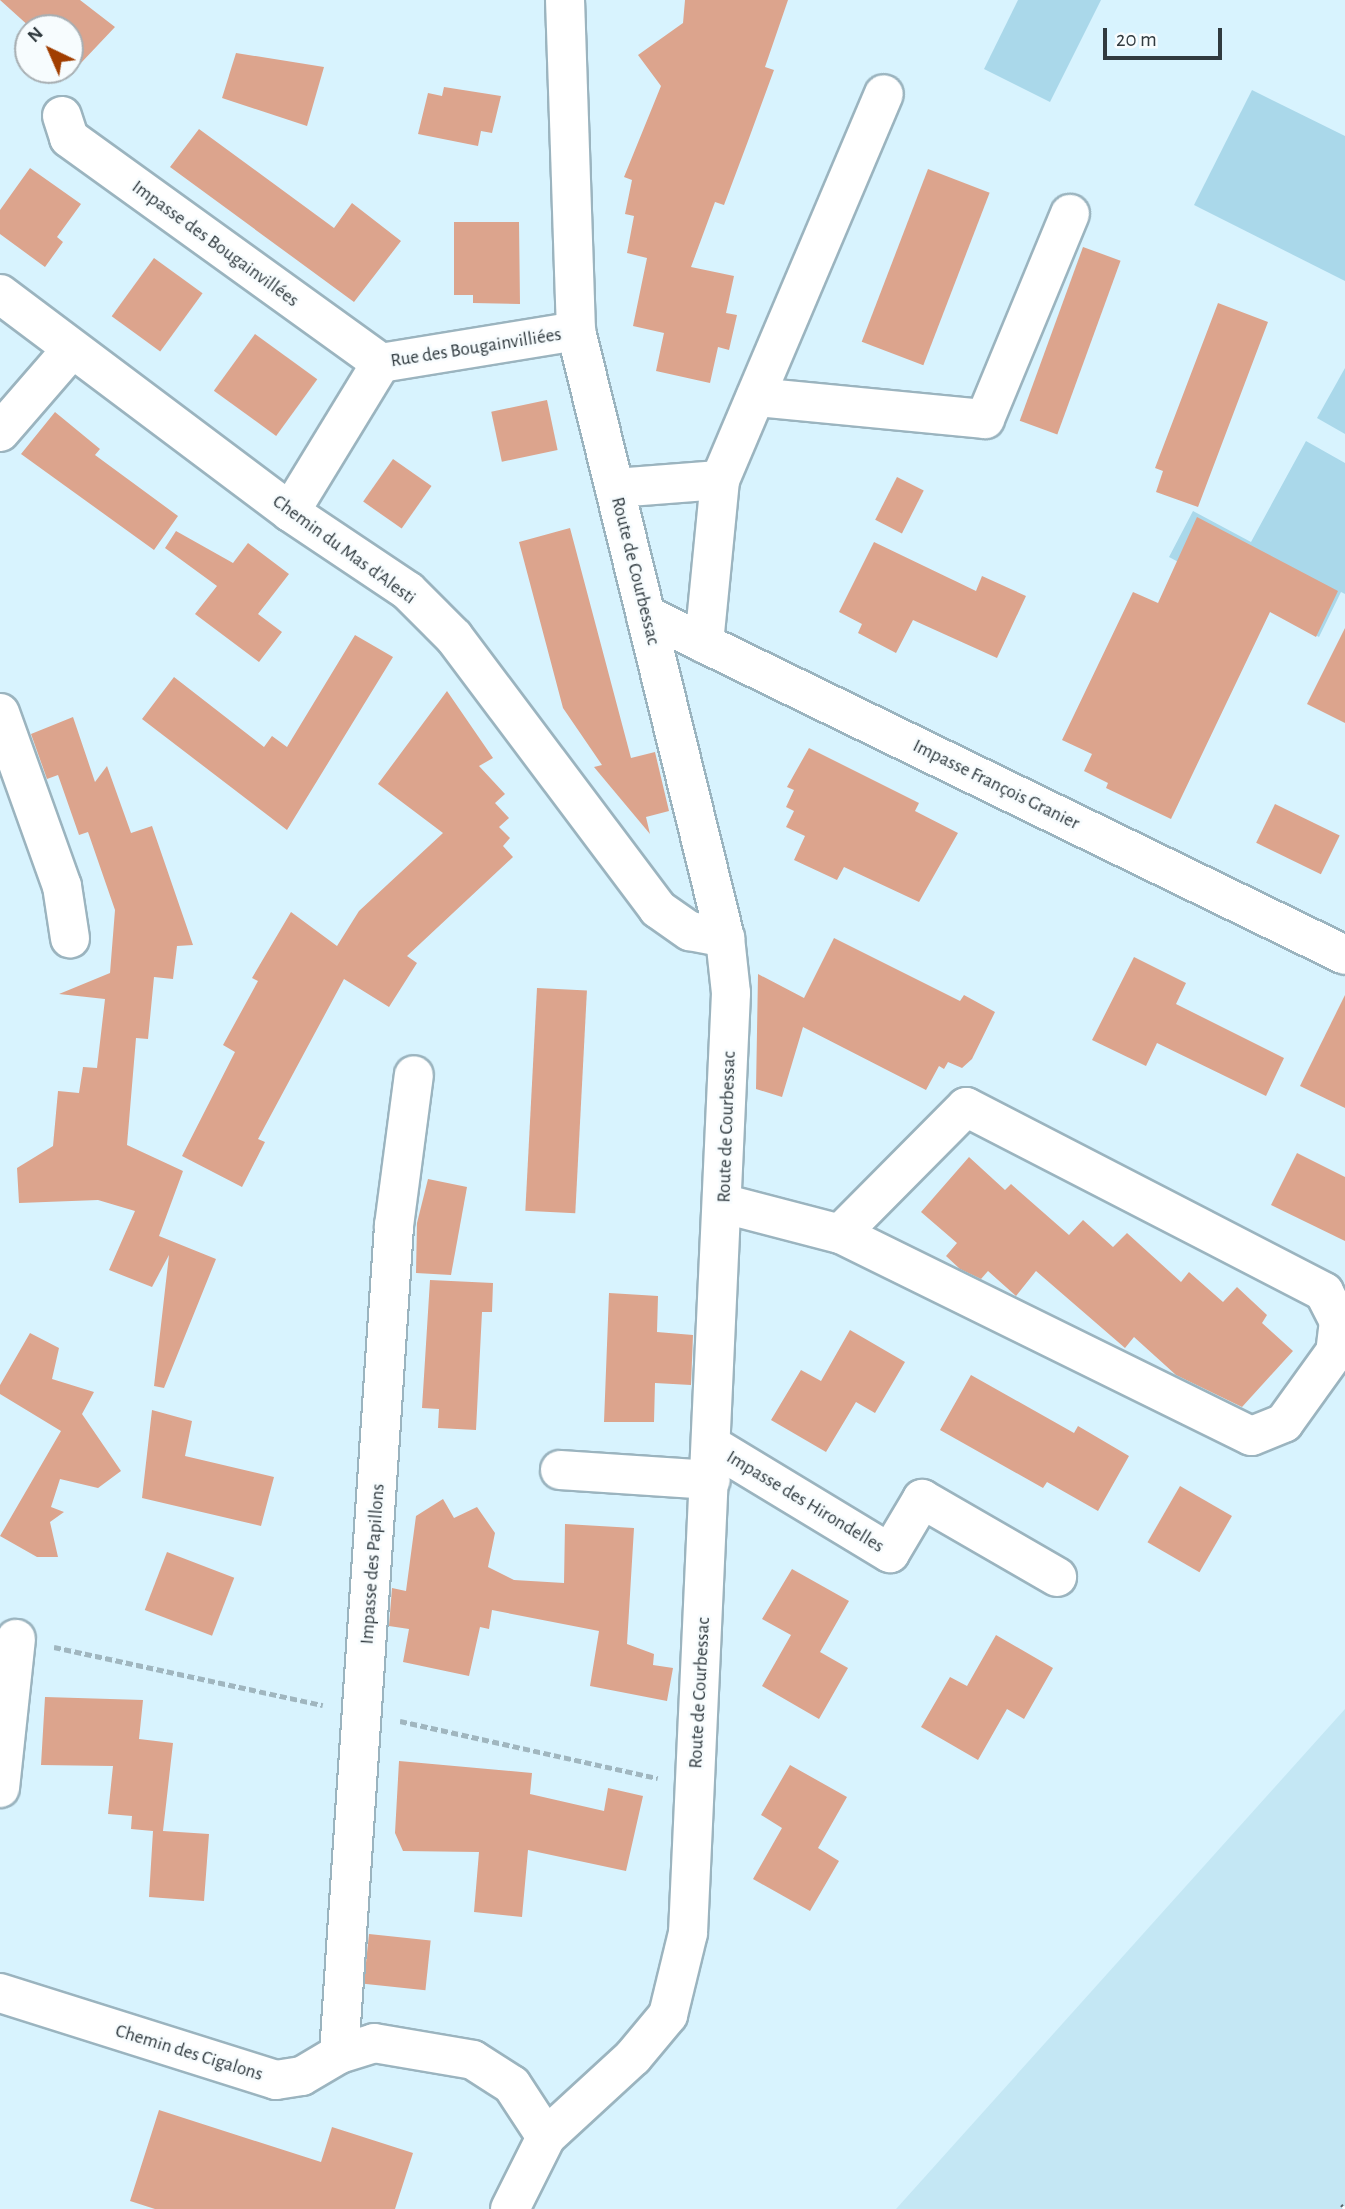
<!DOCTYPE html>
<meta charset="utf-8">
<style>
body{margin:0}
#map{position:relative;width:1345px;height:2209px;overflow:hidden;background:#d8f3fe;font-family:"Alegreya Sans",sans-serif}
div>[style]{position:absolute}
[style*='--x']{left:calc(var(--x)*1px);top:calc(var(--y)*1px);width:calc(var(--w)*1px);rotate:calc(var(--a)*1deg)}
.built>*{inset:0;background:#c4e7f4}
.green>*{inset:0;background:#aad8ea}
.building>*{inset:0;background:#dca48d;transform-origin:0 0}
.path>*{height:4.5px;margin-top:-2.25px;transform-origin:0;background:repeating-linear-gradient(90deg,#a0b6bf 0 7px,transparent 0 10.5px)}
.roads{filter:drop-shadow(2px 0 #9bb4bf) drop-shadow(-2px 0 #9bb4bf) drop-shadow(0 2px #9bb4bf) drop-shadow(0 -2px #9bb4bf)}
.minor>*{height:38px;margin:-19px;padding:0 19px;transform-origin:19px;border-radius:19px;background:#fff}
.rail>*{height:8px;margin-top:-4px;transform-origin:0;background:repeating-linear-gradient(90deg,#f7fcfe 0 16px,#546167 0 32px);box-sizing:border-box;border-block:2px solid #546167}
span{translate:-50% -50%;white-space:nowrap;text-align:center;line-height:1.15;-webkit-text-stroke:5px #f7fcfe;paint-order:stroke}
.street-label{font-size:19px;color:#303a3f}
.north{position:absolute;left:14px;top:14px;width:70px;height:70px;box-sizing:border-box;background:#f7fcfe;border:2px solid #a7aeb2;border-radius:50%;rotate:316deg;font-size:19px;font-weight:700;line-height:28px;text-align:center;color:#303a3f}
.north::after{content:'';display:block;margin:auto;width:24px;height:32px;background:#a13e01;clip-path:polygon(50% 0,100% 100%,50% 72%,0 100%)}
.scale{position:absolute;left:1103px;top:28px;width:119px;height:32px;box-sizing:border-box;border:4px solid #303a3f;border-top:0;padding-left:9px;font-size:21px;line-height:24px;white-space:nowrap;color:#303a3f;-webkit-text-stroke:5px #f7fcfe;paint-order:stroke}
</style>
<div id="map">
<div class="built">
<div style="clip-path:polygon(1345px 1709px,1345px 2209px,896px 2209px)"></div>
</div>
<div class="green">
<div style="clip-path:polygon(1018px 0,1101px 0,1050px 102px,984px 69px)"></div>
<div style="clip-path:polygon(1252px 90px,1345px 136px,1345px 281px,1194px 205px)"></div>
<div style="clip-path:polygon(1345px 368px,1345px 434px,1317px 418px)"></div>
<div style="clip-path:polygon(1306px 441px,1345px 463px,1345px 594px,1341px 592px,1319px 637px,1169px 557px,1193px 511px,1251px 542px)"></div>
</div>
<div class="building">
<div style="clip-path:polygon(0 0,80px 0,115px 27px,80px 64px,70px 57px,70px 28px,31px 28px)"></div>
<div style="clip-path:polygon(685px 0,788px 0,765px 67px,774px 70px,748px 141px,724px 205px,715px 202px,691px 267px,734px 276px,726px 313px,737px 315px,729px 350px,718px 347px,710px 383px,656px 371px,664px 333px,633px 326px,647px 258px,627px 253px,634px 216px,625px 214px,632px 180px,624px 177px,661px 86px,638px 55px,683px 23px)"></div>
<div style="clip-path:polygon(236px 53px,324px 67px,307px 126px,222px 98px)"></div>
<div style="clip-path:polygon(444px 87px,501px 96px,492px 133px,481px 131px,478px 146px,418px 134px,428px 93px,442px 96px)"></div>
<div style="clip-path:polygon(199px 129px,334px 228px,352px 203px,401px 241px,354px 302px,170px 167px)"></div>
<div style="clip-path:polygon(30px 168px,81px 204px,57px 237px,63px 242px,45px 267px,0 234px,0 210px)"></div>
<div style="left:928px;top:169px;width:66px;height:185px;rotate:21deg"></div>
<div style="clip-path:polygon(454px 222px,519px 222px,520px 304px,473px 303px,473px 295px,454px 295px)"></div>
<div style="left:1083px;top:247px;width:40px;height:185px;rotate:20deg"></div>
<div style="left:154px;top:258px;width:60px;height:72px;rotate:36deg"></div>
<div style="clip-path:polygon(1218px 303px,1268px 322px,1198px 507px,1156px 492px,1163px 471px,1155px 468px)"></div>
<div style="left:255px;top:334px;width:77px;height:70px;rotate:36deg"></div>
<div style="left:547px;top:400px;width:51px;height:57px;rotate:78deg"></div>
<div style="clip-path:polygon(55px 412px,100px 449px,95px 455px,178px 516px,154px 550px,21px 454px)"></div>
<div style="left:393px;top:459px;width:47px;height:52px;rotate:35deg"></div>
<div style="left:897px;top:477px;width:30px;height:48px;rotate:27deg"></div>
<div style="clip-path:polygon(1197px 517px,1338px 591px,1316px 637px,1270px 612px,1171px 819px,1106px 788px,1108px 783px,1084px 771px,1092px 754px,1062px 740px,1133px 592px,1158px 603px)"></div>
<div style="clip-path:polygon(570px 528px,631px 758px,655px 752px,669px 811px,646px 817px,650px 834px,594px 767px,602px 765px,563px 708px,536px 606px,519px 542px)"></div>
<div style="clip-path:polygon(176px 531px,233px 563px,248px 543px,289px 574px,258px 614px,282px 632px,259px 662px,195px 614px,217px 586px,165px 548px)"></div>
<div style="clip-path:polygon(874px 542px,976px 591px,982px 576px,1026px 596px,997px 658px,913px 620px,896px 653px,858px 633px,862px 624px,839px 612px)"></div>
<div style="clip-path:polygon(1345px 628px,1345px 723px,1307px 704px)"></div>
<div style="clip-path:polygon(355px 635px,393px 657px,287px 830px,142px 719px,174px 677px,264px 747px,272px 736px,287px 747px)"></div>
<div style="clip-path:polygon(447px 691px,493px 758px,479px 766px,505px 794px,495px 803px,509px 818px,499px 827px,510px 838px,503px 846px,513px 857px,407px 956px,417px 963px,389px 1007px,344px 979px,258px 1139px,265px 1142px,242px 1187px,182px 1156px,235px 1052px,223px 1045px,258px 981px,252px 978px,291px 912px,337px 946px,359px 911px,443px 833px,378px 784px)"></div>
<div style="clip-path:polygon(73px 717px,95px 782px,107px 766px,131px 833px,152px 826px,193px 945px,177px 946px,173px 979px,154px 977px,148px 1039px,136px 1038px,127px 1145px,183px 1171px,159px 1236px,216px 1259px,164px 1388px,154px 1386px,169px 1255px,152px 1287px,109px 1270px,135px 1211px,98px 1200px,19px 1203px,17px 1168px,53px 1146px,58px 1091px,79px 1093px,83px 1067px,97px 1068px,105px 999px,59px 994px,110px 973px,115px 910px,88px 832px,79px 835px,58px 775px,47px 779px,31px 734px)"></div>
<div style="clip-path:polygon(809px 748px,919px 803px,915px 811px,958px 833px,919px 902px,844px 867px,837px 880px,794px 860px,805px 836px,786px 827px,794px 811px,786px 807px,794px 790px,787px 787px)"></div>
<div style="left:1275px;top:804px;width:72px;height:43px;rotate:26deg"></div>
<div style="clip-path:polygon(834px 938px,960px 1001px,964px 995px,995px 1012px,972px 1059px,962px 1068px,948px 1062px,944px 1069px,939px 1066px,926px 1090px,803px 1027px,782px 1097px,756px 1089px,758px 974px,804px 998px)"></div>
<div style="clip-path:polygon(1134px 957px,1186px 983px,1176px 1004px,1284px 1058px,1266px 1096px,1157px 1043px,1146px 1066px,1092px 1040px)"></div>
<div style="left:537px;top:988px;width:50px;height:223px;rotate:3deg"></div>
<div style="clip-path:polygon(1345px 995px,1345px 1108px,1300px 1086px)"></div>
<div style="clip-path:polygon(1297px 1153px,1345px 1177px,1345px 1241px,1271px 1205px)"></div>
<div style="clip-path:polygon(969px 1157px,1005px 1190px,1011px 1184px,1069px 1235px,1083px 1220px,1113px 1247px,1127px 1233px,1181px 1282px,1189px 1272px,1223px 1302px,1237px 1287px,1267px 1315px,1262px 1323px,1293px 1351px,1242px 1407px,1176px 1375px,1134px 1337px,1125px 1348px,1036px 1271px,1016px 1296px,988px 1271px,981px 1279px,960px 1269px,946px 1256px,957px 1243px,921px 1212px)"></div>
<div style="clip-path:polygon(428px 1179px,467px 1187px,451px 1275px,416px 1273px,417px 1223px)"></div>
<div style="clip-path:polygon(430px 1280px,493px 1283px,492px 1312px,482px 1312px,476px 1430px,438px 1428px,439px 1409px,422px 1408px)"></div>
<div style="clip-path:polygon(609px 1293px,658px 1296px,657px 1332px,693px 1335px,691px 1385px,655px 1383px,654px 1422px,604px 1422px)"></div>
<div style="clip-path:polygon(850px 1330px,905px 1362px,875px 1413px,856px 1402px,826px 1452px,771px 1420px,801px 1370px,821px 1381px)"></div>
<div style="clip-path:polygon(30px 1333px,59px 1348px,52px 1379px,94px 1392px,82px 1414px,121px 1471px,98px 1488px,60px 1479px,51px 1507px,64px 1512px,50px 1522px,58px 1557px,37px 1557px,0 1536px,61px 1431px,0 1394px,0 1385px)"></div>
<div style="clip-path:polygon(971px 1375px,1074px 1433px,1078px 1426px,1129px 1456px,1098px 1511px,1047px 1482px,1043px 1488px,940px 1430px)"></div>
<div style="clip-path:polygon(152px 1410px,192px 1421px,185px 1456px,274px 1477px,261px 1526px,142px 1498px)"></div>
<div style="left:1180px;top:1486px;width:60px;height:65px;rotate:30deg"></div>
<div style="clip-path:polygon(443px 1499px,454px 1518px,477px 1507px,495px 1533px,488px 1567px,514px 1580px,564px 1583px,565px 1524px,634px 1528px,627px 1644px,654px 1654px,653px 1665px,673px 1668px,667px 1701px,590px 1686px,599px 1631px,492px 1610px,489px 1629px,480px 1627px,469px 1676px,403px 1662px,409px 1629px,389px 1626px,392px 1588px,406px 1591px,416px 1516px)"></div>
<div style="left:167px;top:1552px;width:72px;height:62px;rotate:21deg"></div>
<div style="clip-path:polygon(792px 1569px,849px 1601px,820px 1652px,848px 1668px,819px 1719px,762px 1686px,791px 1635px,762px 1619px)"></div>
<div style="clip-path:polygon(996px 1635px,1053px 1668px,1024px 1719px,1007px 1709px,978px 1760px,921px 1727px,950px 1677px,967px 1686px)"></div>
<div style="clip-path:polygon(45px 1697px,143px 1700px,139px 1739px,173px 1743px,163px 1831px,209px 1834px,204px 1901px,149px 1897px,153px 1831px,131px 1829px,132px 1816px,108px 1814px,113px 1766px,41px 1765px)"></div>
<div style="clip-path:polygon(399px 1761px,532px 1773px,530px 1794px,604px 1811px,608px 1788px,643px 1796px,626px 1871px,528px 1850px,522px 1917px,474px 1912px,479px 1852px,403px 1851px,395px 1833px)"></div>
<div style="clip-path:polygon(790px 1765px,847px 1797px,818px 1848px,839px 1861px,810px 1911px,753px 1879px,782px 1828px,761px 1815px)"></div>
<div style="left:369px;top:1934px;width:62px;height:50px;rotate:6deg"></div>
<div style="clip-path:polygon(159px 2110px,321px 2162px,332px 2127px,413px 2153px,395px 2209px,155px 2209px,130px 2201px)"></div>
</div>
<div class="path">
<div style="--x:54;--y:1647;--w:275;--a:12.2"></div>
<div style="--x:400;--y:1721;--w:264;--a:12.5"></div>
</div>
<div class="roads">
<div class="minor">
<div style="--x:62;--y:116;--w:23;--a:72"></div>
<div style="--x:69;--y:138;--w:385;--a:35.8"></div>
<div style="--x:0;--y:294;--w:363;--a:36.9"></div>
<div style="--x:290;--y:512;--w:142;--a:33.8"></div>
<div style="--x:408;--y:591;--w:65;--a:45"></div>
<div style="--x:454;--y:637;--w:340;--a:53.1"></div>
<div style="--x:658;--y:909;--w:39;--a:35"></div>
<div style="--x:690;--y:931;--w:36;--a:11"></div>
<div style="--x:756;--y:397;--w:230;--a:5.5"></div>
<div style="--x:985;--y:419;--w:222;--a:-67.5"></div>
<div style="--x:0;--y:432;--w:108;--a:-49.1"></div>
<div style="--x:720;--y:480;--w:419;--a:-67"></div>
<div style="--x:615;--y:488;--w:105;--a:-4.4"></div>
<div style="--x:720;--y:480;--w:164;--a:95.6"></div>
<div style="--x:290;--y:512;--w:175;--a:-58.6"></div>
<div style="--x:381;--y:363;--w:198;--a:-9.3"></div>
<div style="--x:646;--y:615;--w:777;--a:25.94"></div>
<div style="--x:0;--y:713;--w:184;--a:70.3"></div>
<div style="--x:62;--y:886;--w:53;--a:81.3"></div>
<div style="--x:725;--y:1204;--w:119;--a:14.6"></div>
<div style="--x:840;--y:1234;--w:179;--a:-45.2"></div>
<div style="--x:966;--y:1107;--w:403;--a:27.3"></div>
<div style="--x:1324;--y:1292;--w:33;--a:63"></div>
<div style="--x:1339;--y:1321;--w:31;--a:97"></div>
<div style="--x:1335;--y:1352;--w:87;--a:125.7"></div>
<div style="--x:1284;--y:1423;--w:35;--a:158"></div>
<div style="--x:1251;--y:1436;--w:458;--a:-153.8"></div>
<div style="--x:713;--y:1446;--w:207;--a:31.2"></div>
<div style="--x:890;--y:1553;--w:63;--a:-59.3"></div>
<div style="--x:922;--y:1499;--w:156;--a:30"></div>
<div style="--x:560;--y:1470;--w:151;--a:3.8"></div>
<div style="--x:0;--y:1788;--w:150;--a:-83.9"></div>
<div style="--x:0;--y:1993;--w:289;--a:17.5"></div>
<div style="--x:276;--y:2080;--w:26;--a:-9"></div>
<div style="--x:302;--y:2076;--w:43;--a:-30.7"></div>
<div style="--x:339;--y:2054;--w:37;--a:-17"></div>
<div style="--x:374;--y:2043;--w:100;--a:9.7"></div>
<div style="--x:473;--y:2060;--w:46;--a:32.7"></div>
<div style="--x:512;--y:2085;--w:62;--a:56.8"></div>
<div style="--x:339;--y:2054;--w:830;--a:-86.2"></div>
<div style="--x:394;--y:1226;--w:152;--a:-82.5"></div>
<div style="--x:510;--y:2209;--w:80;--a:-63.4"></div>
<div style="--x:546;--y:2137;--w:118;--a:-42.6"></div>
<div style="--x:633;--y:2057;--w:55;--a:-50.2"></div>
<div style="--x:668;--y:2015;--w:84;--a:-76.3"></div>
<div style="--x:688;--y:1933;--w:941;--a:-87.38"></div>
<div style="--x:731;--y:993;--w:55;--a:-96.2"></div>
<div style="--x:725;--y:938;--w:625;--a:-103.79"></div>
<div style="--x:576;--y:331;--w:331;--a:-91.9"></div>
</div>
</div>
<div class="rail">
<div style="--x:1343;--y:2209;--w:3;--a:-45"></div>
</div>
<div class="street-label">
<span style="left:215px;top:244px;rotate:36deg">Impasse des Bougainvillées</span>
<span style="left:476px;top:348px;rotate:-9deg">Rue des Bougainvilliées</span>
<span style="left:344px;top:550px;rotate:36deg">Chemin du Mas d'Alesti</span>
<span style="left:635px;top:571px;rotate:76deg">Route de Courbessac</span>
<span style="left:996px;top:785px;rotate:26deg">Impasse François Granier</span>
<span style="left:727px;top:1127px;rotate:-88deg">Route de Courbessac</span>
<span style="left:805px;top:1502px;rotate:31deg">Impasse des Hirondelles</span>
<span style="left:373px;top:1564px;rotate:-86deg">Impasse des Papillons</span>
<span style="left:700px;top:1693px;rotate:-87deg">Route de Courbessac</span>
<span style="left:189px;top:2053px;rotate:17deg">Chemin des Cigalons</span>
</div>
<div class="north">N</div>
<div class="scale">20 m</div>
</div>
